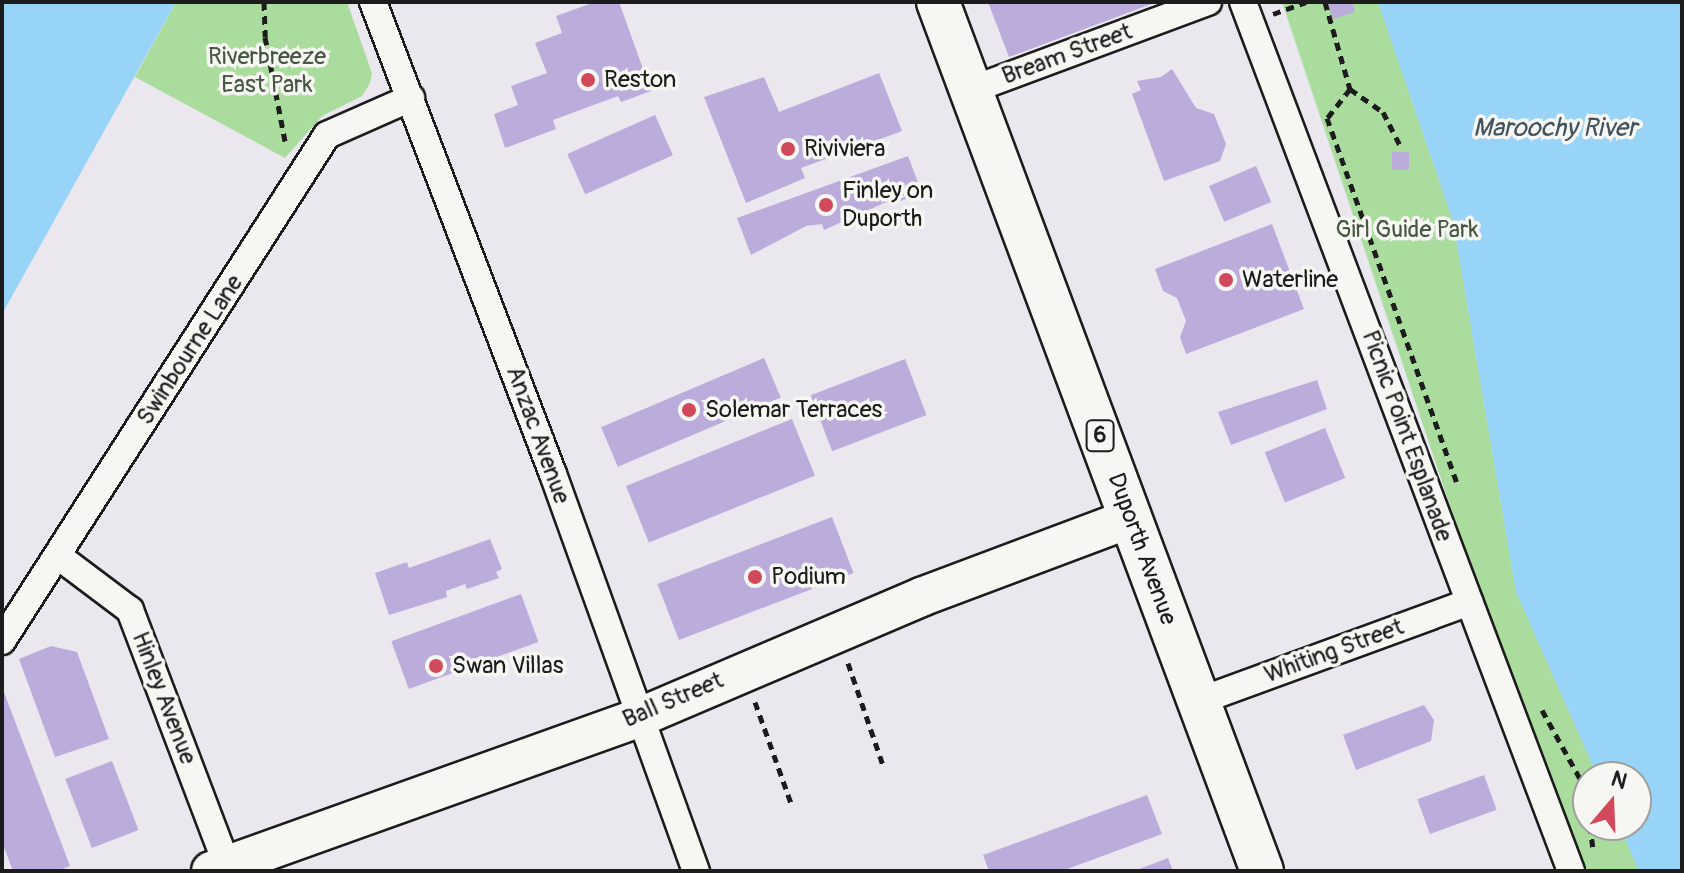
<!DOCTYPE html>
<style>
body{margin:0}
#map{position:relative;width:1684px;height:873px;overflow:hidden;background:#eae7ee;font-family:Pangolin,sans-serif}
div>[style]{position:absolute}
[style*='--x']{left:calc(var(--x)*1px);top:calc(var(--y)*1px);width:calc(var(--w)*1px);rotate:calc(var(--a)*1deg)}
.green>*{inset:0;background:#a9dc9d}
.water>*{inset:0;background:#98d3f8}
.building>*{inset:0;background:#bcacdc;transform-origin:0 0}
.path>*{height:5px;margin-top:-2.5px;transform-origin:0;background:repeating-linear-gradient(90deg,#1c1c1c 0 8px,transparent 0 14px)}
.roads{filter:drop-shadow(2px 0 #1c1c1c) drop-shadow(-2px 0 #1c1c1c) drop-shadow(0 2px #1c1c1c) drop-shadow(0 -2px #1c1c1c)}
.minor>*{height:26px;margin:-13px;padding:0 13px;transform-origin:13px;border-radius:13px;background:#f6f6f2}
.secondary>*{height:38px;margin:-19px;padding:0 19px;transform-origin:19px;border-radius:19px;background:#f6f6f2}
.primary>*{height:42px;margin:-21px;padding:0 21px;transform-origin:21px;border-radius:21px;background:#f6f6f2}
.dots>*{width:22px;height:22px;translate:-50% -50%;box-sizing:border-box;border:4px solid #f6f6f2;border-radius:50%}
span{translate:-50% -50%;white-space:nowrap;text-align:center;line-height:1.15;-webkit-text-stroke:7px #f6f6f2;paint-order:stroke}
.shield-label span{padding:2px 6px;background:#f6f6f2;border:2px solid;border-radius:6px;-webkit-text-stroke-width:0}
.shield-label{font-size:22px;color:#1c1c1c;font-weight:700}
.street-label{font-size:24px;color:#1c1c1c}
.park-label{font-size:24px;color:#465643}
.poi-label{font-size:24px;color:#1c1c1c}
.left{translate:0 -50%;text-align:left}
.water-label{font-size:26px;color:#41535e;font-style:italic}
.frame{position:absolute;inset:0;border:4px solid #1c1c1c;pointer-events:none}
.north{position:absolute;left:1572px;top:761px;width:80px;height:80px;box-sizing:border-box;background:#f6f6f2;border:2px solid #9f9f9c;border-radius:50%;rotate:19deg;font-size:22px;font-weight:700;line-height:32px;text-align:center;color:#1c1c1c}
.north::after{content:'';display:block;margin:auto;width:28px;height:36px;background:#d1495b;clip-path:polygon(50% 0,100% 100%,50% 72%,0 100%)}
</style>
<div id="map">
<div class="green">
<div style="clip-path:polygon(176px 2px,347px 2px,372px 73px,370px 83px,362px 96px,322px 116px,285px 158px,135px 77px)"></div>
<div style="clip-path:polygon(1282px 2px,1378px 2px,1453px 221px,1516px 592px,1598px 777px,1588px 777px,1588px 825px,1619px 825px,1639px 871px,1583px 871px,1485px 611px)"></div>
</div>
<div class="water">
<div style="clip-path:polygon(2px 2px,176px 2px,2px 314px)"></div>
<div style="clip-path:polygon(1378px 2px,1682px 2px,1682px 871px,1639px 871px,1619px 825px,1636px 825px,1636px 777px,1598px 777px,1516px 592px,1453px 221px)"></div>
</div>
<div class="building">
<div style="clip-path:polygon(595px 2px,619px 2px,651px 91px,621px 102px,618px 96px,553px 120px,556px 129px,505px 148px,494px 114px,518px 105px,511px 86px,547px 73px,535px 43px,562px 33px,556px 16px)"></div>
<div style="clip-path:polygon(988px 2px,1157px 2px,1009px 57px)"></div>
<div style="clip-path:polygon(1327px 2px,1352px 2px,1355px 12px,1333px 19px)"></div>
<div style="clip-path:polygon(1172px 69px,1196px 108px,1214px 114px,1226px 144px,1220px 161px,1164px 181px,1132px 94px,1141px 90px,1137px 81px,1161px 77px)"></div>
<div style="clip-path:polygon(879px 73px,902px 131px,801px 168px,805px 178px,746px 203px,704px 97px,764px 77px,779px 112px)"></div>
<div style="left:655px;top:115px;width:44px;height:96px;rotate:66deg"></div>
<div style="left:1392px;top:152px;width:17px;height:18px"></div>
<div style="clip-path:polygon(908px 156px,922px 193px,895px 203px,893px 199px,824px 230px,822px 224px,806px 226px,751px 255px,737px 218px)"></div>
<div style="left:1256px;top:166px;width:39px;height:51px;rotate:67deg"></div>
<div style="clip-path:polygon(1272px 224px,1304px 309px,1186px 354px,1180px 337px,1186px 321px,1177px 298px,1163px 291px,1155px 269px)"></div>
<div style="left:764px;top:358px;width:43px;height:177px;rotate:67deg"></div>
<div style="left:905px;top:359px;width:60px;height:101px;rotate:69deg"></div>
<div style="clip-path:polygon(1317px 380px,1327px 409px,1231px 445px,1218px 412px)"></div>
<div style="left:792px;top:419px;width:61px;height:179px;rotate:68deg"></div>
<div style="left:1325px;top:428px;width:54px;height:65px;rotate:68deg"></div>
<div style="left:832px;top:517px;width:60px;height:187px;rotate:69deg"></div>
<div style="clip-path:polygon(490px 539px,502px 569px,496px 572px,499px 578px,467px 589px,465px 584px,446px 591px,447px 597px,389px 615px,375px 573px,407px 562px,409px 568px)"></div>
<div style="left:521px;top:594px;width:51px;height:138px;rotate:70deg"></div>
<div style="clip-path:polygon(51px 646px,77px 652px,109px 739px,55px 757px,19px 659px)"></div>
<div style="clip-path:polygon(2px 687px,70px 866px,57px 871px,13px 871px,2px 842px)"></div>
<div style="clip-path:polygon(1424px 705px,1434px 720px,1431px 741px,1356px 770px,1343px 735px)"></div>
<div style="left:112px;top:761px;width:74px;height:50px;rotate:69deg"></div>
<div style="left:1484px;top:775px;width:37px;height:71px;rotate:70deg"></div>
<div style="clip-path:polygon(1147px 795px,1162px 834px,1062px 871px,989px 871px,983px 855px)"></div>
<div style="clip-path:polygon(1168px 858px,1173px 871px,1134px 871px)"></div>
</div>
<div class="path">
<div style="--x:264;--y:2;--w:35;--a:88"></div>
<div style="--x:265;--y:37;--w:111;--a:79.1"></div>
<div style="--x:1325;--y:2;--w:91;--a:74"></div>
<div style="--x:1350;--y:89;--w:37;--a:128"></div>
<div style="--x:1327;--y:118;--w:387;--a:70.4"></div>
<div style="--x:1273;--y:14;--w:35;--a:-20"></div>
<div style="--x:1350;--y:89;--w:40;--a:34.9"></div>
<div style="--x:1383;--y:112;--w:37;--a:63"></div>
<div style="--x:848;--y:663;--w:111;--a:71.1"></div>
<div style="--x:755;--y:702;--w:107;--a:70.4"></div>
<div style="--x:1542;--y:710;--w:85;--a:61"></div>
<div style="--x:1583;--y:784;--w:30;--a:81"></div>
<div style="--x:1590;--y:825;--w:23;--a:83"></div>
</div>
<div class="roads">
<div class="minor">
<div style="--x:373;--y:2;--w:505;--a:69.13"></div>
<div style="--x:553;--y:474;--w:422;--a:70.2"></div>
<div style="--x:1243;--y:2;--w:929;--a:69.32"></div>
<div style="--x:971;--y:90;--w:253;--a:-20.4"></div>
<div style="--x:58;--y:556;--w:90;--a:36.9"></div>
<div style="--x:130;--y:610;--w:279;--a:69.2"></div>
<div style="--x:2;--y:641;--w:601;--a:-57.29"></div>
<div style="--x:327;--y:135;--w:92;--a:-23.8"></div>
<div style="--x:1199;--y:701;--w:288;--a:-20.1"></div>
</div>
<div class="secondary">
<div style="--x:211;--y:871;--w:456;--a:-19.7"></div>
<div style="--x:640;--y:717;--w:306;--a:-23.1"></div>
<div style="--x:921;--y:597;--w:224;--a:-20.6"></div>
</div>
<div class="primary">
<div style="--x:938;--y:2;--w:927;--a:69.55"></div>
</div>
</div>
<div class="dots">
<div style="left:588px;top:80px;background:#d1495b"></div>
<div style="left:788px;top:149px;background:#d1495b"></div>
<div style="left:826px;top:205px;background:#d1495b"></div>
<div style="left:1226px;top:280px;background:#d1495b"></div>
<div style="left:689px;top:410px;background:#d1495b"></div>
<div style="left:755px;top:577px;background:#d1495b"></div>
<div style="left:436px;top:666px;background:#d1495b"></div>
</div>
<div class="shield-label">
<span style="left:1100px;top:436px">6</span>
</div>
<div class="street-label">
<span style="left:1067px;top:54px;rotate:-20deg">Bream Street</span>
<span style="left:190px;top:350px;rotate:-57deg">Swinbourne Lane</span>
<span style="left:538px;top:435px;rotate:70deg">Anzac Avenue</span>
<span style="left:1407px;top:436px;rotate:70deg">Picnic Point Esplanade</span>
<span style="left:1142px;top:549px;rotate:70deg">Duporth Avenue</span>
<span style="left:1334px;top:651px;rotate:-20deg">Whiting Street</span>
<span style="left:164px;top:698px;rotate:69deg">Hinley Avenue</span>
<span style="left:673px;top:700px;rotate:-23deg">Ball Street</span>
</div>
<div class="park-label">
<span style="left:267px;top:71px">Riverbreeze<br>East Park</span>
<span style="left:1407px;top:230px">Girl Guide Park</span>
</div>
<div class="poi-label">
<span class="left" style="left:604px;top:80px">Reston</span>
<span class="left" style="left:804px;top:149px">Riviviera</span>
<span class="left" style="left:842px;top:205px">Finley on<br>Duporth</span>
<span class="left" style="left:1242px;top:280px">Waterline</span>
<span class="left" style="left:705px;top:410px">Solemar Terraces</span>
<span class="left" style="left:771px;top:577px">Podium</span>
<span class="left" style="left:452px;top:666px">Swan Villas</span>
</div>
<div class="water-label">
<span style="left:1555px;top:129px">Maroochy River</span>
</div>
<div class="frame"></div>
<div class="north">N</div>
</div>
